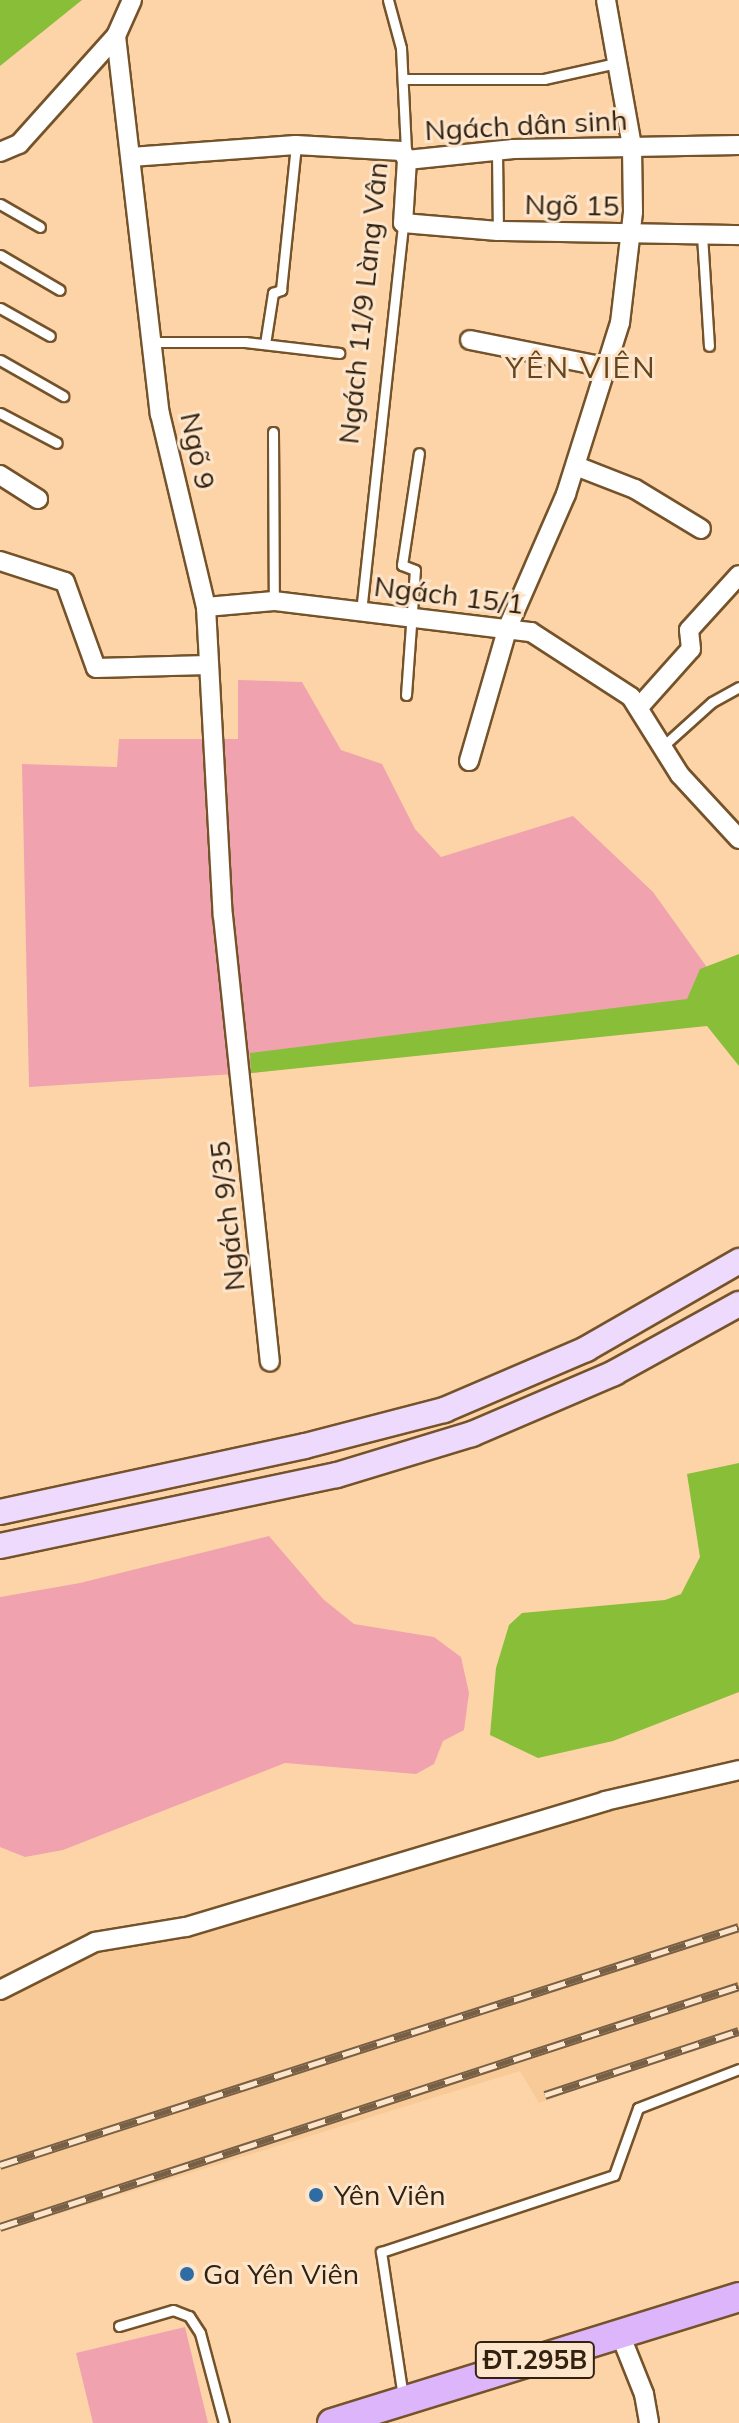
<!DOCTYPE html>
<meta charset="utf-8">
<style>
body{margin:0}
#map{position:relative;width:739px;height:2423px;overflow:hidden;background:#fdd4a8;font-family:Mulish,sans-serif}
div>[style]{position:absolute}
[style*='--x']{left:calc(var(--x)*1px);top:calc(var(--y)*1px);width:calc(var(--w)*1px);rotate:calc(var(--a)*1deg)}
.built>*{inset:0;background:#f8ca98}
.green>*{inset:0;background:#f0a3af}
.water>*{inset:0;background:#88be38}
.roads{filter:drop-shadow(2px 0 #75532a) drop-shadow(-2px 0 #75532a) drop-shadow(0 2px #75532a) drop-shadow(0 -2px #75532a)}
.lane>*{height:9px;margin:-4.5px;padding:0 4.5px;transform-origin:4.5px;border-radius:4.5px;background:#fff}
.street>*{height:18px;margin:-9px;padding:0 9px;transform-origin:9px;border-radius:9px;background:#fff}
.secondary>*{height:24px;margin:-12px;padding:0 12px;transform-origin:12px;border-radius:12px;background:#eedafd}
.primary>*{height:28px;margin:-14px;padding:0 14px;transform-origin:14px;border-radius:14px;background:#ddb5fb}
.rail>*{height:9px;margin-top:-4.5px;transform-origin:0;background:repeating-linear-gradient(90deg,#fde5cb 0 18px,#786046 0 36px);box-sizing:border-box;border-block:2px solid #786046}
.dots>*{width:22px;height:22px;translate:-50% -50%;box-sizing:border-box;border:4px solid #fde5cb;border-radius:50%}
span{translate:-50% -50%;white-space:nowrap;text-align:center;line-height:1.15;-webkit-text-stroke:6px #fde5cb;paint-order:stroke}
.shield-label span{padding:2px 6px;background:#fde5cb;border:2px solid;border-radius:6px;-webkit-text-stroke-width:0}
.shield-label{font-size:26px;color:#302110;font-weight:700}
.street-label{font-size:28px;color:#302110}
.poi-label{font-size:28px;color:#302110}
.left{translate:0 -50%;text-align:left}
.neighbourhood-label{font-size:30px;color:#67461c;letter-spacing:2px}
</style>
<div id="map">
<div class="built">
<div style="clip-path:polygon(739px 1777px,739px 2034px,539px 2103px,520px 2071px,0 2232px,0 2002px,22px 1986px,123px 1944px,186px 1937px,607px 1810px)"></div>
</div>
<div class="green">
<div style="clip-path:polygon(238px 680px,302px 682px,341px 750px,382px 764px,415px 829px,441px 857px,573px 816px,653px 892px,739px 1012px,251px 1073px,29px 1087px,22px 764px,117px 767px,119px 739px,238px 739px)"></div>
<div style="clip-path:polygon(269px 1536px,323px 1599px,354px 1624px,434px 1637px,461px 1657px,469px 1693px,464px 1730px,443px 1741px,434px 1764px,416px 1774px,285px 1763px,63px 1850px,25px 1857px,0 1847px,0 1597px,80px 1583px)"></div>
<div style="clip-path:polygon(185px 2327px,208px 2423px,93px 2423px,76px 2353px)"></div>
</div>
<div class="water">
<div style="clip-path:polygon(0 0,82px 0,0 66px)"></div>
<div style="clip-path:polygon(739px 954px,739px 1066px,707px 1026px,251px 1073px,250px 1053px,687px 999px,700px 969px)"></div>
<div style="clip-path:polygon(739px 1463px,739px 1692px,613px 1741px,538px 1758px,490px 1735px,496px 1668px,509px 1625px,522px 1613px,665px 1600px,681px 1594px,700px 1557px,687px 1474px)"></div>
</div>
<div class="roads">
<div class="lane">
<div style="--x:388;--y:0;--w:50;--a:74.8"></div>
<div style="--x:401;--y:48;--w:104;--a:87.2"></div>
<div style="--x:404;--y:79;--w:140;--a:0"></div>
<div style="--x:544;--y:79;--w:74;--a:-12.5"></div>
<div style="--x:497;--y:152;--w:79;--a:89.3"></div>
<div style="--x:0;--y:204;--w:46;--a:29.9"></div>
<div style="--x:702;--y:235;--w:111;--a:86.4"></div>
<div style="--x:0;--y:255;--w:69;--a:30.3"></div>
<div style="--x:0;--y:308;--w:57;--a:29.2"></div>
<div style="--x:155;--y:342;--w:90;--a:0"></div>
<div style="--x:245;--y:342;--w:95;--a:6.7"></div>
<div style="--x:265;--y:344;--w:52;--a:-81.1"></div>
<div style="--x:273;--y:293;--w:9;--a:-21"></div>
<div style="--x:281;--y:290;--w:146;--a:-84.1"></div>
<div style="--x:0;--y:360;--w:73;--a:29.7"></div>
<div style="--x:0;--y:413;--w:64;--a:27.8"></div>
<div style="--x:273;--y:432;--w:169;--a:89.7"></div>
<div style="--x:361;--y:612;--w:391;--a:-83.8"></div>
<div style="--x:406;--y:695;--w:125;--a:-85.9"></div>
<div style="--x:415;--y:570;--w:14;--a:-159"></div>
<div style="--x:402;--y:565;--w:113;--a:-81.4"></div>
<div style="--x:662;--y:747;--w:67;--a:-42"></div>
<div style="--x:712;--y:702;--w:31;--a:-29"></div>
<div style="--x:119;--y:2326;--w:56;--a:-16.5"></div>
<div style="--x:173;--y:2310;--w:17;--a:21"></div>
<div style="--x:189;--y:2316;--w:20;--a:57"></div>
<div style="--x:200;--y:2333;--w:93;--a:75.1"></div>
<div style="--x:403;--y:2397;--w:147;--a:-98.6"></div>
<div style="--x:381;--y:2252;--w:245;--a:-18.3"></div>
<div style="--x:614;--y:2175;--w:71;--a:-70.3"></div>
<div style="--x:638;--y:2108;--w:108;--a:-21.1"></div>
</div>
<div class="street">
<div style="--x:132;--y:0;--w:39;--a:114"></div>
<div style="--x:116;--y:36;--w:381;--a:83.4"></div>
<div style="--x:160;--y:414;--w:198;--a:76.6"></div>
<div style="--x:206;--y:607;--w:309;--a:86.9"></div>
<div style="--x:223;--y:916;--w:448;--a:84"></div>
<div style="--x:0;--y:152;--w:21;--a:-23"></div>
<div style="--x:19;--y:144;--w:145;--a:-48.1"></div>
<div style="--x:131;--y:157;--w:165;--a:-4.2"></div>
<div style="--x:296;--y:145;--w:106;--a:3.2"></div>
<div style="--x:402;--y:151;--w:10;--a:61"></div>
<div style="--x:407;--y:160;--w:107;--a:-5.9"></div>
<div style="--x:513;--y:149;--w:226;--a:-1"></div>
<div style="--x:407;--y:160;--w:63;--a:93.6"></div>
<div style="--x:403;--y:223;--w:95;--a:4.8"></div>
<div style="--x:498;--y:231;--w:241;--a:1"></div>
<div style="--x:470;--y:340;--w:143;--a:11.3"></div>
<div style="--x:576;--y:466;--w:63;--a:21.3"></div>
<div style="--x:635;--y:489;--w:77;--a:31.2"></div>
<div style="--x:0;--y:475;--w:45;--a:32.3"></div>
<div style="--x:0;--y:561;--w:68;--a:17.9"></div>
<div style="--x:65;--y:582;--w:91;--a:70.2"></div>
<div style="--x:96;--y:668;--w:112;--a:-1.5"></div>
<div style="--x:206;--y:607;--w:68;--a:-5"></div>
<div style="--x:274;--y:601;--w:259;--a:6.9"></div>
<div style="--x:531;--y:632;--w:119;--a:33"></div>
<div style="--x:631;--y:697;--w:92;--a:57.9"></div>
<div style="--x:680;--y:775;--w:87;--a:47.3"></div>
<div style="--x:640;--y:706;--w:76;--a:-48.2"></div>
<div style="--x:691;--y:649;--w:19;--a:-96"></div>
<div style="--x:689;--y:630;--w:74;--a:-47.7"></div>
<div style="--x:469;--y:761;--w:140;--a:-73.8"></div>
<div style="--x:508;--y:627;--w:145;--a:-66.4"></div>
<div style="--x:566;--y:494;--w:179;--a:-72.5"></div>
<div style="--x:620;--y:323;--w:112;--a:-83.3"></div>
<div style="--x:633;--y:212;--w:66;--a:-90.9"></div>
<div style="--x:632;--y:146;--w:148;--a:-100.1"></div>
<div style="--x:0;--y:1990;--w:106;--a:-26.8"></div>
<div style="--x:95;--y:1942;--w:92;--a:-9.4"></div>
<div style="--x:186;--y:1927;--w:438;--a:-16.7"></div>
<div style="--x:605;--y:1801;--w:138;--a:-13"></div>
<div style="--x:620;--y:2334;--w:65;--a:68.2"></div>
<div style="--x:644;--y:2394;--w:29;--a:80"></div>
</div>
<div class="secondary">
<div style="--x:0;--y:1512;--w:312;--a:-12.2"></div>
<div style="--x:305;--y:1446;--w:144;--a:-14.5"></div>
<div style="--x:444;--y:1410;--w:155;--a:-23.2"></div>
<div style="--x:586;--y:1349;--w:177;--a:-29.9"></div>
<div style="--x:0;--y:1546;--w:344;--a:-11.9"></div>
<div style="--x:337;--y:1475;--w:141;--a:-16.9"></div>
<div style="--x:472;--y:1434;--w:155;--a:-23.2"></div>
<div style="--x:614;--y:1373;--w:143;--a:-28.9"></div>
</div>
<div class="primary">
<div style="--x:332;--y:2423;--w:426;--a:-17.2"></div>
</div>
</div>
<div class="rail">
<div style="--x:545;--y:2095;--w:204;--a:-18.3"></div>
<div style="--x:0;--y:2165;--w:776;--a:-17.85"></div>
<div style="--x:0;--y:2227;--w:777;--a:-18.06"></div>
</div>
<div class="dots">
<div style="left:316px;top:2195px;background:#2f6ca3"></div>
<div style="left:187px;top:2274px;background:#2f6ca3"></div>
</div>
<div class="shield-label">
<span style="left:535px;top:2360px">ĐT.295B</span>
</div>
<div class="street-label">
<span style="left:526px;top:125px;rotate:-3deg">Ngách dân sinh</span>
<span style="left:572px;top:205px;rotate:1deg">Ngõ 15</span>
<span style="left:363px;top:303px;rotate:-84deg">Ngách 11/9 Làng Vân</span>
<span style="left:198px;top:451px;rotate:78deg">Ngõ 9</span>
<span style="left:449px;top:595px;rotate:7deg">Ngách 15/1</span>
<span style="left:227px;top:1216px;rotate:-96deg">Ngách 9/35</span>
</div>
<div class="poi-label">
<span class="left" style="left:334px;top:2195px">Yên Viên</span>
<span class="left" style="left:203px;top:2274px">Ga Yên Viên</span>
</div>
<div class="neighbourhood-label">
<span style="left:581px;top:367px">YÊN VIÊN</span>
</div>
</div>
